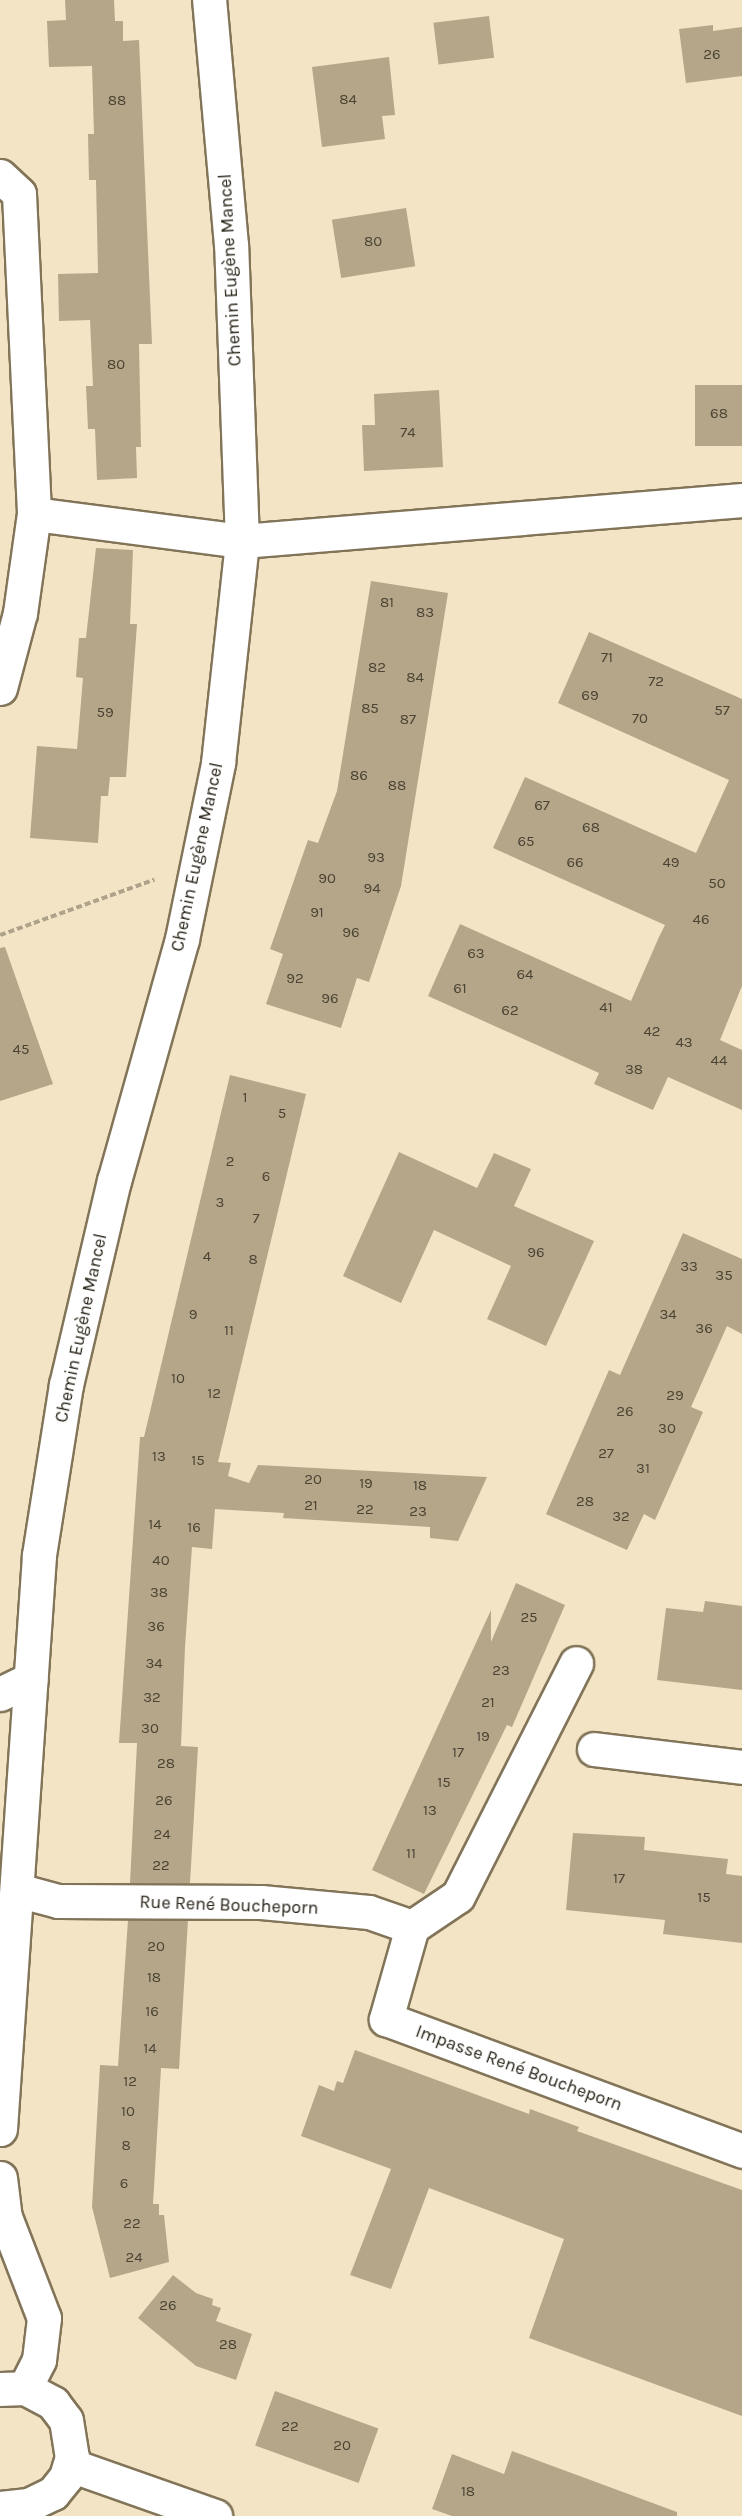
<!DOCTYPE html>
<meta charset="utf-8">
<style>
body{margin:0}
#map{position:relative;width:742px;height:2516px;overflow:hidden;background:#f3e4c5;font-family:Karla,sans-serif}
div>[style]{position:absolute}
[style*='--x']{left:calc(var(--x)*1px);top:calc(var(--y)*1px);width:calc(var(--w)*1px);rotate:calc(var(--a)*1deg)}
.building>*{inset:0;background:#b5a689;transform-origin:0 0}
.path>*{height:4px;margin-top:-2px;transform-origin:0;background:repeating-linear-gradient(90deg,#aea38a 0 6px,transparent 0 9px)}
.roads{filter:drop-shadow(2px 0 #827458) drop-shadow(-2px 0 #827458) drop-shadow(0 2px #827458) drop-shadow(0 -2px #827458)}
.street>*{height:33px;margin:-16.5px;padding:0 16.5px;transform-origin:16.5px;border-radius:16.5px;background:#fff}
span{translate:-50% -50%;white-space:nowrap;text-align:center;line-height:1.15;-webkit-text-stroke:5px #fff;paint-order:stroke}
.number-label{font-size:15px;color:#4b4434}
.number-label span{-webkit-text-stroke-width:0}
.street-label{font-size:18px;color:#282317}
</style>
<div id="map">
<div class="building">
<div style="clip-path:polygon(65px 0,114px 0,115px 21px,123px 21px,123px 41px,139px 40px,152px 344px,139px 344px,141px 447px,136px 447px,137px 478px,97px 480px,95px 429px,88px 429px,86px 386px,93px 386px,90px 320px,59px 321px,58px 274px,98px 273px,96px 180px,89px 180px,88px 134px,94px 134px,92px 66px,49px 67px,47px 21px,66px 20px)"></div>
<div style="left:489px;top:16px;width:42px;height:56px;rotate:83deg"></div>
<div style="clip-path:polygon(713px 25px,713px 31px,742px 27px,742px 76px,686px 83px,679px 29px)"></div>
<div style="clip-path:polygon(389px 57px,395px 115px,382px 116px,385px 139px,322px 147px,312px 67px)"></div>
<div style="left:406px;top:208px;width:59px;height:75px;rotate:81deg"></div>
<div style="left:742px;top:385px;width:61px;height:47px;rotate:90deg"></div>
<div style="clip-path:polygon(439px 390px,443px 467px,364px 471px,362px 425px,375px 425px,374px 394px)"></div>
<div style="clip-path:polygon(96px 548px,133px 550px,130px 624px,137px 624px,126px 777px,110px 777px,108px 796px,101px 796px,98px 843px,30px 838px,37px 746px,77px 749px,83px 678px,76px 677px,79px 638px,86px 638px)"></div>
<div style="clip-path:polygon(371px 581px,448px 593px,401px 886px,369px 982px,357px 978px,341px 1028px,266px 1004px,283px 954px,270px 949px,308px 840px,318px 843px,337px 791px)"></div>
<div style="clip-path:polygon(589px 632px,742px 699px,742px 986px,720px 1040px,742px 1050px,742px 1110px,668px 1077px,653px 1110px,594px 1084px,599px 1073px,428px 996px,460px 924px,631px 1001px,659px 937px,665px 925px,493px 848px,525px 777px,696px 853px,729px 780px,558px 703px)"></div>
<div style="clip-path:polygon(5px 947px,53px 1084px,0 1101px,0 948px)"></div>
<div style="clip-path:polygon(230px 1075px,306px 1094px,218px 1462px,231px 1463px,228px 1476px,249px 1483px,258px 1465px,487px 1477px,458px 1541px,430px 1538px,430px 1527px,283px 1518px,284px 1513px,215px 1509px,212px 1549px,192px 1547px,185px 1647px,181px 1746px,198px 1747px,190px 1883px,130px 1883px,137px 1743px,119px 1743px,140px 1437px,144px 1437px)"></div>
<div style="clip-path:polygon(399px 1152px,477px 1188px,494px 1153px,531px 1169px,514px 1206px,594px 1241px,546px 1346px,487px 1319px,511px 1266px,434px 1230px,401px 1303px,343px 1276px)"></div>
<div style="clip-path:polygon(683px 1233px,742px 1259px,742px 1334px,727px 1326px,691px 1407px,703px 1412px,655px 1520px,644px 1514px,627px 1550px,546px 1514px,609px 1370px,620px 1375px)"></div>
<div style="clip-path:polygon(516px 1583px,565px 1605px,512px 1727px,507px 1725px,424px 1894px,372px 1870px,491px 1610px,491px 1642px)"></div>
<div style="clip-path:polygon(705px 1601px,742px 1606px,742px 1690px,657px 1680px,666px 1608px,703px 1612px)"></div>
<div style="clip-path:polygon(573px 1833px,645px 1837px,644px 1850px,728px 1859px,726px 1874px,742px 1876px,742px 1943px,663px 1934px,665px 1920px,566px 1910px)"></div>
<div style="clip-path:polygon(128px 1920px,188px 1920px,179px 2069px,161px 2068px,153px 2204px,159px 2204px,159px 2215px,164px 2215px,169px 2262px,110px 2278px,92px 2207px,100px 2065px,118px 2066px)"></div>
<div style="clip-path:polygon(355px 2050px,529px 2114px,530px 2109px,579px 2127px,577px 2131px,742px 2190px,742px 2416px,529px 2338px,564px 2239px,429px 2188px,391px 2289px,350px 2275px,391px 2169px,301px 2136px,319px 2085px,334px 2091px,337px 2081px,343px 2083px)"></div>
<div style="clip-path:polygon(173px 2275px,196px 2293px,213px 2299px,212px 2305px,221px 2308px,216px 2321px,252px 2334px,236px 2380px,196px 2366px,138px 2318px)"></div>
<div style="left:275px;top:2391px;width:110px;height:58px;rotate:20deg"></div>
<div style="clip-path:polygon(512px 2451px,677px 2512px,677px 2516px,452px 2516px,432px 2509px,452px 2454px,504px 2474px)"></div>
</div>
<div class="path">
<div style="--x:0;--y:935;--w:164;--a:-19.7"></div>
</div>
<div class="roads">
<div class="street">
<div style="--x:0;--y:176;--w:26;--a:43"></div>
<div style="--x:19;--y:194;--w:320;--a:87.3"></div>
<div style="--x:34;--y:514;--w:210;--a:7.4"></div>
<div style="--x:242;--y:541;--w:502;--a:-4.69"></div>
<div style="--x:0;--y:688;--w:78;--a:-75.1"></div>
<div style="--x:20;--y:613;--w:100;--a:-82"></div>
<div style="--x:0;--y:1694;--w:34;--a:-26"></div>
<div style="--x:594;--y:1749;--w:149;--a:6.9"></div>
<div style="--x:17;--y:1890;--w:42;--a:15"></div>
<div style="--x:58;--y:1901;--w:203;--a:0.3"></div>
<div style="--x:261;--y:1902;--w:108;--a:5.3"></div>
<div style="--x:369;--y:1912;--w:46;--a:19.2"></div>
<div style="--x:412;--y:1927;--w:55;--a:-34"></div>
<div style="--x:458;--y:1896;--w:261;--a:-63.1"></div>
<div style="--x:412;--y:1927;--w:96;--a:105.8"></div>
<div style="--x:386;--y:2019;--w:380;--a:20.3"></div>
<div style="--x:0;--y:2129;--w:575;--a:-86.11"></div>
<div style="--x:39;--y:1555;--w:172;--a:-81"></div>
<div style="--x:66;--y:1385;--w:210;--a:-76.8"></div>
<div style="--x:114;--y:1181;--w:251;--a:-74.3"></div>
<div style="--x:182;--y:939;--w:180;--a:-78.4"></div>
<div style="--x:218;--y:763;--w:223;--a:-83.8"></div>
<div style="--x:242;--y:541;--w:296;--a:-92.1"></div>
<div style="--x:231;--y:245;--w:246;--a:-95.1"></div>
<div style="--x:0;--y:2178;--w:39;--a:83"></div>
<div style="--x:5;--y:2217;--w:108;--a:68.9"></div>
<div style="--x:44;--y:2318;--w:42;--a:96.8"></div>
<div style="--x:39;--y:2360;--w:31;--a:117"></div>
<div style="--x:0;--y:2389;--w:25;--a:-2"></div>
<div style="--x:25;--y:2388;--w:32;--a:28"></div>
<div style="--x:53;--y:2403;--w:21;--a:53"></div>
<div style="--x:66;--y:2420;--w:37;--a:81"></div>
<div style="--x:72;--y:2457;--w:21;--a:107"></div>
<div style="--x:66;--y:2477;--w:21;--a:129"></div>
<div style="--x:53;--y:2493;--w:28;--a:154"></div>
<div style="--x:28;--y:2505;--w:28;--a:174"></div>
<div style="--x:70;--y:2465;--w:154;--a:19.4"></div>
</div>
</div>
<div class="number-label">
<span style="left:712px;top:55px">26</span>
<span style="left:348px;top:100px">84</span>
<span style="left:117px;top:101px">88</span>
<span style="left:373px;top:242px">80</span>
<span style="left:116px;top:365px">80</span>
<span style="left:719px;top:414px">68</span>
<span style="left:408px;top:433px">74</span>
<span style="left:387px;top:603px">81</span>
<span style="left:425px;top:613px">83</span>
<span style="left:607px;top:658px">71</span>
<span style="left:377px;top:668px">82</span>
<span style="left:415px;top:678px">84</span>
<span style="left:656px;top:682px">72</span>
<span style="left:590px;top:696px">69</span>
<span style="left:370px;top:709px">85</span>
<span style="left:722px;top:711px">57</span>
<span style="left:105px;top:713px">59</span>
<span style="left:640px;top:719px">70</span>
<span style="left:408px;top:720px">87</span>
<span style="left:359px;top:776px">86</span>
<span style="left:397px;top:786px">88</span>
<span style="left:542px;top:806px">67</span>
<span style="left:591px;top:828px">68</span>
<span style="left:526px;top:842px">65</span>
<span style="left:376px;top:858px">93</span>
<span style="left:575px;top:863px">66</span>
<span style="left:671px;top:863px">49</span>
<span style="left:327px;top:879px">90</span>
<span style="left:717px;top:884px">50</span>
<span style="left:372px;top:889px">94</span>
<span style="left:317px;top:913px">91</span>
<span style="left:701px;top:920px">46</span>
<span style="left:351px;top:933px">96</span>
<span style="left:476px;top:954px">63</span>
<span style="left:525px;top:975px">64</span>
<span style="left:295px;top:979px">92</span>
<span style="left:460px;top:989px">61</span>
<span style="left:330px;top:999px">96</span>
<span style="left:606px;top:1008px">41</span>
<span style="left:510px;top:1011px">62</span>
<span style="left:652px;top:1032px">42</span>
<span style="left:684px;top:1043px">43</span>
<span style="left:21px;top:1050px">45</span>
<span style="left:719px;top:1061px">44</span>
<span style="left:634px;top:1070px">38</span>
<span style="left:245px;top:1098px">1</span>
<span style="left:282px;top:1114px">5</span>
<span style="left:230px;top:1162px">2</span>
<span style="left:266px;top:1177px">6</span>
<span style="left:220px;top:1203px">3</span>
<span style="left:256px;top:1219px">7</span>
<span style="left:536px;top:1253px">96</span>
<span style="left:207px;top:1257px">4</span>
<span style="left:253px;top:1260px">8</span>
<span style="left:689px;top:1267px">33</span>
<span style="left:724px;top:1276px">35</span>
<span style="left:193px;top:1315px">9</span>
<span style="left:668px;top:1315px">34</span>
<span style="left:704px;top:1329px">36</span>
<span style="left:229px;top:1331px">11</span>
<span style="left:178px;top:1379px">10</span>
<span style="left:214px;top:1394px">12</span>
<span style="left:675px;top:1396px">29</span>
<span style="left:625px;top:1412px">26</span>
<span style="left:667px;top:1429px">30</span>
<span style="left:606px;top:1454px">27</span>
<span style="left:159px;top:1457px">13</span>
<span style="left:198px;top:1461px">15</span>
<span style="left:643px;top:1469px">31</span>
<span style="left:313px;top:1480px">20</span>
<span style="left:366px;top:1484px">19</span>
<span style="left:420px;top:1486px">18</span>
<span style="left:585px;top:1502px">28</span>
<span style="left:311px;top:1506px">21</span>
<span style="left:365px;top:1510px">22</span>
<span style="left:418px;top:1512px">23</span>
<span style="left:621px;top:1517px">32</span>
<span style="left:155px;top:1525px">14</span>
<span style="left:194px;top:1528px">16</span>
<span style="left:161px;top:1561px">40</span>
<span style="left:159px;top:1593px">38</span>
<span style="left:529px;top:1618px">25</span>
<span style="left:156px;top:1627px">36</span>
<span style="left:154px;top:1664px">34</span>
<span style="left:501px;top:1671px">23</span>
<span style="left:152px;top:1698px">32</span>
<span style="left:488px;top:1703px">21</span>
<span style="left:150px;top:1729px">30</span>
<span style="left:483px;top:1737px">19</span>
<span style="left:458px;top:1753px">17</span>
<span style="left:166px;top:1764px">28</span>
<span style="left:444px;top:1783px">15</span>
<span style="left:164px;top:1801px">26</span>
<span style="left:430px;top:1811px">13</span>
<span style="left:162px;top:1835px">24</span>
<span style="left:411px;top:1854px">11</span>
<span style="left:161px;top:1866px">22</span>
<span style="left:619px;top:1879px">17</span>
<span style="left:704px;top:1898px">15</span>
<span style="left:156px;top:1947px">20</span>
<span style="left:154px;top:1978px">18</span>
<span style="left:152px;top:2012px">16</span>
<span style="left:150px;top:2049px">14</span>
<span style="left:130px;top:2082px">12</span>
<span style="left:128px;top:2112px">10</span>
<span style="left:126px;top:2146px">8</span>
<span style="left:124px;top:2184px">6</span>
<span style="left:132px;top:2224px">22</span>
<span style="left:134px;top:2258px">24</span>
<span style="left:168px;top:2306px">26</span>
<span style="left:228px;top:2345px">28</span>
<span style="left:290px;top:2427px">22</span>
<span style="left:342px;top:2446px">20</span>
<span style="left:468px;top:2492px">18</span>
</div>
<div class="street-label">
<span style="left:230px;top:270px;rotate:-93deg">Chemin Eugène Mancel</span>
<span style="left:197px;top:857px;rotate:-78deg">Chemin Eugène Mancel</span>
<span style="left:81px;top:1328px;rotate:-78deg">Chemin Eugène Mancel</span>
<span style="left:229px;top:1905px;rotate:2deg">Rue René Boucheporn</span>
<span style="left:519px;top:2068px;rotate:20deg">Impasse René Boucheporn</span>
</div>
</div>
